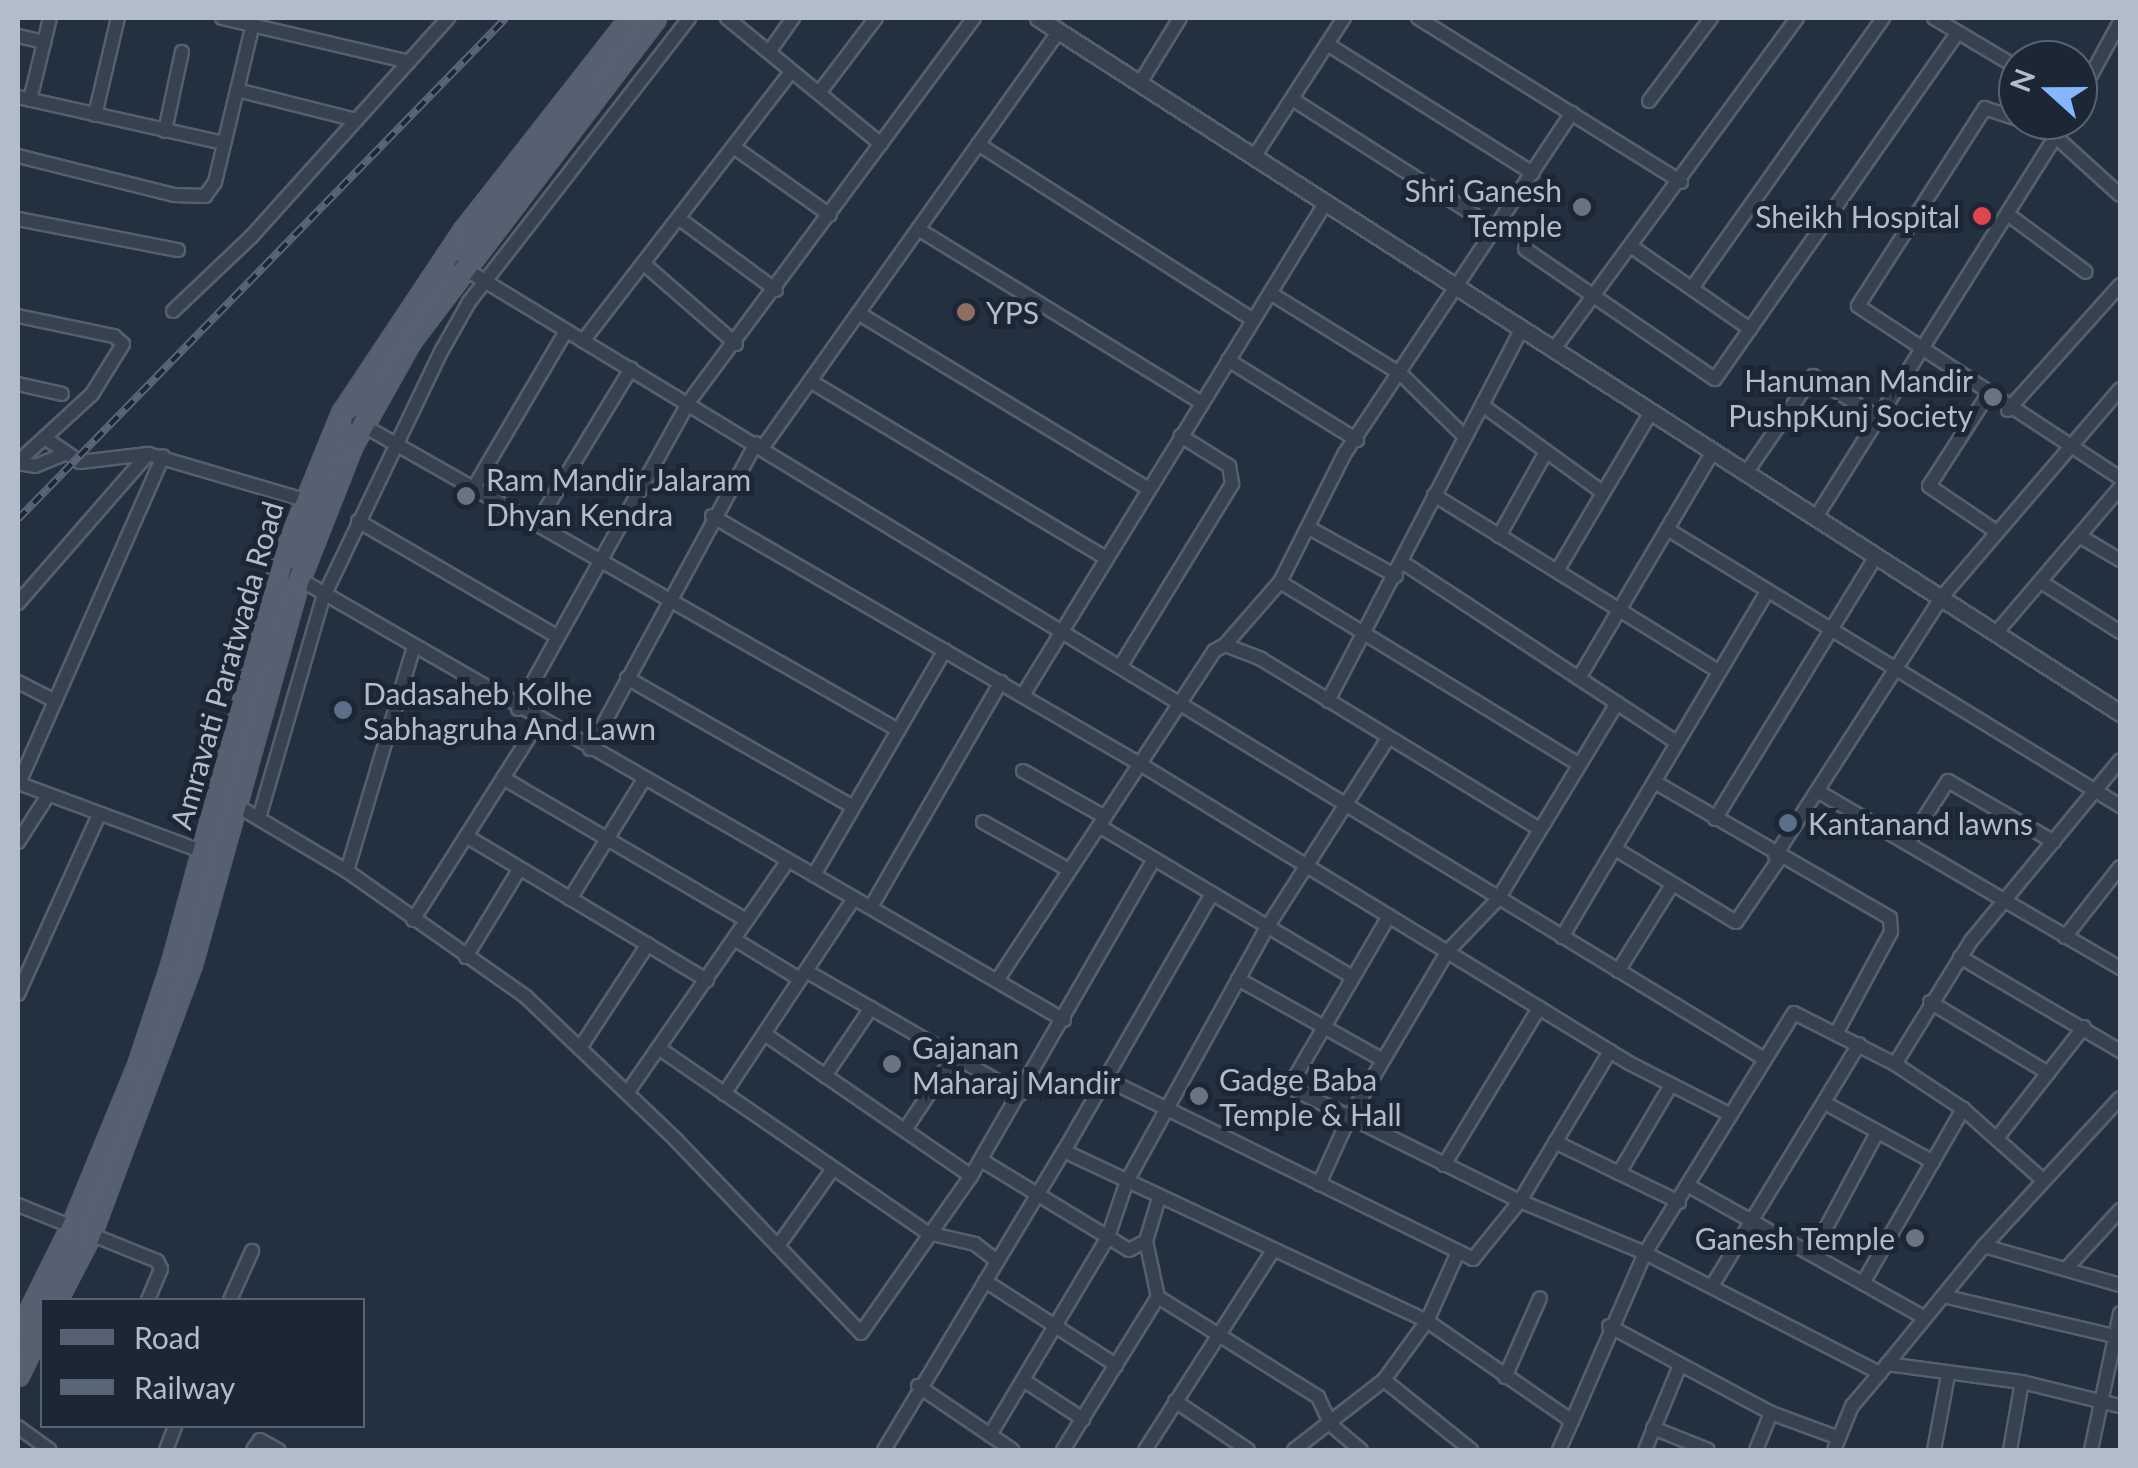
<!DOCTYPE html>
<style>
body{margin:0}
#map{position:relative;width:2138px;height:1468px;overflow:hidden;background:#233040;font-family:Lato,sans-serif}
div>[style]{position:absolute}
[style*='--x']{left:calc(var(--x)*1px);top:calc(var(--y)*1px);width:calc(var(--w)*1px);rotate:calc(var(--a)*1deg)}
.roads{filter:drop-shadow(2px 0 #55606d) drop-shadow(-2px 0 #55606d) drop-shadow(0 2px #55606d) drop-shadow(0 -2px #55606d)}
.minor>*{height:12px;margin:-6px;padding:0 6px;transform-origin:6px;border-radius:6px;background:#374250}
.tertiary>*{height:15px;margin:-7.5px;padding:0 7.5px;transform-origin:7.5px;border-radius:7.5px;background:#374250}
.primary>*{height:20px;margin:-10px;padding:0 10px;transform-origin:10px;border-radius:10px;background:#556170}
.rail>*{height:8px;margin-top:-4px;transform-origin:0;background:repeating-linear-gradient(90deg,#1c2735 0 11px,#596677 0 22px);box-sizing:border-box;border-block:2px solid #596677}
.dots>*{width:28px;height:28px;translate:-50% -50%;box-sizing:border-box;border:5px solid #1c2735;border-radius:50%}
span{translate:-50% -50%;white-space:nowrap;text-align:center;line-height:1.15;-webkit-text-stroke:10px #1c2735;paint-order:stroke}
.poi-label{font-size:30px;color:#b3bdca}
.right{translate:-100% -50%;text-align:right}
.left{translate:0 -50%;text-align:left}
.street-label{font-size:30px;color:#b3bdca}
.frame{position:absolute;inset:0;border:20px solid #b3bdca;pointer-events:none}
.legend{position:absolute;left:40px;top:1298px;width:325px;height:130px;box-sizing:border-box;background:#1c2735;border:2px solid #586371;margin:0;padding:12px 18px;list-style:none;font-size:30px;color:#b3bdca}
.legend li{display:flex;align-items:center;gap:20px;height:50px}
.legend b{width:50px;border:2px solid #586371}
.north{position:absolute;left:1998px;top:40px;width:100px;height:100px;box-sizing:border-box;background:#1c2735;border:2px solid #586371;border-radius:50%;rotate:291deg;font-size:28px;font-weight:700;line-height:40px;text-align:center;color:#b3bdca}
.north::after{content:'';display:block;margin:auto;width:35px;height:45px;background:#84b7fe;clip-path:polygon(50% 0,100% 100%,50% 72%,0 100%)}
</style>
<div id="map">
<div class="roads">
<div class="minor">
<div style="--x:222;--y:18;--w:192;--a:13.2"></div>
<div style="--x:727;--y:18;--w:199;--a:39.3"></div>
<div style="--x:1418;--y:18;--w:310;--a:31.9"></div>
<div style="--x:1934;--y:18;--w:98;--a:30.8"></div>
<div style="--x:18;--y:36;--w:27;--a:13"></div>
<div style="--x:1327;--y:44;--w:243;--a:32.1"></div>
<div style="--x:769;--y:52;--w:42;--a:-54.8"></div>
<div style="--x:1140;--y:83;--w:76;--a:-58.4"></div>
<div style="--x:237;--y:90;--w:123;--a:14.1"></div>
<div style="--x:819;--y:93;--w:94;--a:-52.8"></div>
<div style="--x:18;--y:97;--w:211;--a:12.6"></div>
<div style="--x:1292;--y:99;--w:242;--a:32.5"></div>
<div style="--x:2078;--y:99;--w:88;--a:-61.4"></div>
<div style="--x:30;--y:100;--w:84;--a:-76.3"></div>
<div style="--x:1649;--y:101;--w:104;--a:-53.2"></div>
<div style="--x:95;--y:115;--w:100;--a:-76.7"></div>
<div style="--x:2018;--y:119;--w:35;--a:-162"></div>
<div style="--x:1985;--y:108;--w:235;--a:122.7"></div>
<div style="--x:1858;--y:306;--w:313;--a:33.3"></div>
<div style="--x:2021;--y:120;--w:39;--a:26"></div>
<div style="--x:2056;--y:137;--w:86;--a:42.2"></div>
<div style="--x:165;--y:131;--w:81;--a:-77.9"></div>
<div style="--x:978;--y:144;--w:326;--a:32.6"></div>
<div style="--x:735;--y:148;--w:116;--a:35.2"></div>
<div style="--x:18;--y:156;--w:161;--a:14"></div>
<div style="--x:174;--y:195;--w:31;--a:2"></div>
<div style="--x:205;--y:196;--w:17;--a:-54"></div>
<div style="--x:215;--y:182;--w:163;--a:-76.5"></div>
<div style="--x:1254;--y:157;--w:166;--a:-57.1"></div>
<div style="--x:2010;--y:216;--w:94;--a:36.4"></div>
<div style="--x:18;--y:219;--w:163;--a:11"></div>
<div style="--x:681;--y:220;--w:118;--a:36.4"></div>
<div style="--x:918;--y:229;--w:333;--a:31.5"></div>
<div style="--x:1632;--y:247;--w:144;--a:34.8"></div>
<div style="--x:1525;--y:249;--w:230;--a:34.4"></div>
<div style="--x:1715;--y:379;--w:421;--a:-55"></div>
<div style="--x:644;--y:264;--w:122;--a:41"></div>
<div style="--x:460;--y:266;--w:1523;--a:31.3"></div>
<div style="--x:1692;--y:288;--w:331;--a:-54.7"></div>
<div style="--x:1270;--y:293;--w:155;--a:31.8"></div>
<div style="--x:1402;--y:375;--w:88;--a:44.5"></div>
<div style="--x:173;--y:311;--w:108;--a:-43.5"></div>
<div style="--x:251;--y:237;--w:295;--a:-48"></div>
<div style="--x:858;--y:313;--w:340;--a:31.2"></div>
<div style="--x:18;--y:316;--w:98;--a:11.8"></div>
<div style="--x:114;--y:336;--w:12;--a:42"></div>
<div style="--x:123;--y:344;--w:59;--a:121.8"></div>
<div style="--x:92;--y:394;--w:100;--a:137.4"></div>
<div style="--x:583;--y:341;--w:341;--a:-52.3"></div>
<div style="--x:1554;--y:349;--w:411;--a:-53.7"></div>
<div style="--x:1228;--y:360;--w:152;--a:31.8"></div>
<div style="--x:810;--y:381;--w:345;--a:30.9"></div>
<div style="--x:18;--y:384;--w:45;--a:12.8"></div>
<div style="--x:1987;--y:396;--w:107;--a:122.8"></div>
<div style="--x:1929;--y:486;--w:82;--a:34.1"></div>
<div style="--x:1482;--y:405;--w:147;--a:35.9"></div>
<div style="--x:2008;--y:410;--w:168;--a:-48.1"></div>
<div style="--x:357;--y:422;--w:623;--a:29.65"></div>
<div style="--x:45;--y:438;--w:42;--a:34.4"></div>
<div style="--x:80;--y:462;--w:68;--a:-6.7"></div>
<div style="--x:148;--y:454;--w:163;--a:16.4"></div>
<div style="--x:763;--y:447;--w:511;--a:-54.57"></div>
<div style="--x:18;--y:463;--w:17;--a:10"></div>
<div style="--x:35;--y:466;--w:32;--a:-22"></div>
<div style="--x:1746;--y:473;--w:118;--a:-55.4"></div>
<div style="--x:1813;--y:376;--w:80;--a:32.7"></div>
<div style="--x:473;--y:489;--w:183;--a:-59.5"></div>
<div style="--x:1434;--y:495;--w:332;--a:31.8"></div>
<div style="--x:712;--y:516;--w:495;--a:30.1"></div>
<div style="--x:1140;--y:764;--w:573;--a:31.44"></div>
<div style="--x:1629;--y:1063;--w:112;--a:27"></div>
<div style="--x:1816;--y:517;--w:469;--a:-57.8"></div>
<div style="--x:358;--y:521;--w:231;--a:30.1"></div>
<div style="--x:536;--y:525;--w:183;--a:-58.7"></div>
<div style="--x:1311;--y:529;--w:97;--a:28.9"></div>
<div style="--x:1667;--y:529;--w:531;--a:31.44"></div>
<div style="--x:1499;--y:536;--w:96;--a:-60.8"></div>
<div style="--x:2081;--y:537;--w:45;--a:30.5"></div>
<div style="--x:1402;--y:562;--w:328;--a:33.3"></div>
<div style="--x:280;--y:568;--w:616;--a:29.89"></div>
<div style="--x:814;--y:875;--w:260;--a:-59.8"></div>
<div style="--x:1557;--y:571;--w:185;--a:-59.4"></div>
<div style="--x:1280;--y:582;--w:349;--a:31.4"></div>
<div style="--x:2041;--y:582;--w:93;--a:32.3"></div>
<div style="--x:18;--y:603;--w:198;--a:-48.9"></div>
<div style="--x:1996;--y:633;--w:191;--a:-49.5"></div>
<div style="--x:1225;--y:645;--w:84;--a:-48.9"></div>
<div style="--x:1280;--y:582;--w:144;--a:-63.3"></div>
<div style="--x:1345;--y:453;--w:409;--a:-56.3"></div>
<div style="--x:1120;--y:667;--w:215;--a:-58.5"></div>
<div style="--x:1232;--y:484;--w:18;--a:-99"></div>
<div style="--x:1229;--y:466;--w:57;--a:-148"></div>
<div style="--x:627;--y:678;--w:258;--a:29.7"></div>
<div style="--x:1579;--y:678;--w:264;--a:-59.4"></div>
<div style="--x:18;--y:682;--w:42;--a:27.2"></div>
<div style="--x:1023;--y:695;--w:579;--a:-58.42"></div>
<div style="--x:1328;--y:701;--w:420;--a:-62.5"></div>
<div style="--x:518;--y:709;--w:350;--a:-60.9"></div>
<div style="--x:688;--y:403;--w:480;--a:-53.4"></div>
<div style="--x:590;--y:749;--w:348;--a:-61.5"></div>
<div style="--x:1023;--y:771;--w:94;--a:29.3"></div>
<div style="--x:503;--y:778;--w:281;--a:30.3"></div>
<div style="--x:18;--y:783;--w:204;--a:20.4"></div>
<div style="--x:19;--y:783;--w:357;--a:-66.2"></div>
<div style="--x:1658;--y:784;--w:268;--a:30"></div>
<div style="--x:1890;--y:918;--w:14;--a:86"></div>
<div style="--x:1891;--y:932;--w:114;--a:118.4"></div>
<div style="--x:1819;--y:792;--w:349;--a:30.3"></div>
<div style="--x:234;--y:804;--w:131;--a:30.7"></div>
<div style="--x:347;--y:871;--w:219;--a:35.1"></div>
<div style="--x:526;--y:997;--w:207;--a:43.6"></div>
<div style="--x:676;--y:1140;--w:267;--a:46.2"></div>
<div style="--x:861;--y:1333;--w:192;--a:-55"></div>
<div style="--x:971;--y:1176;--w:362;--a:-60"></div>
<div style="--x:259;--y:818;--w:229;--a:-73.8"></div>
<div style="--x:323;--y:598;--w:275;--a:-64.4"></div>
<div style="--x:442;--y:350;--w:55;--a:-60.6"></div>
<div style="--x:469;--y:302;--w:359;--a:-52.2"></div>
<div style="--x:1715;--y:819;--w:308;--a:-58.5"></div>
<div style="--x:983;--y:822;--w:98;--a:29.2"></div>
<div style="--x:1099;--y:826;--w:293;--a:30.8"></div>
<div style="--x:466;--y:836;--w:281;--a:30.9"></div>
<div style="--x:18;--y:842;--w:54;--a:-57.2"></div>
<div style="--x:1908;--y:843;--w:74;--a:-57.2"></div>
<div style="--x:1948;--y:781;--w:122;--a:29.9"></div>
<div style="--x:1617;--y:850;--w:139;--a:31.2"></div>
<div style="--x:1736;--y:922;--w:78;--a:-55.5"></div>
<div style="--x:1775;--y:856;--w:307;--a:-57.2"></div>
<div style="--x:1941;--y:598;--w:275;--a:-49.4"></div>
<div style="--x:347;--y:871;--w:231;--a:-73.4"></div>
<div style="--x:814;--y:875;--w:289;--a:30.1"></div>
<div style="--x:570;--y:899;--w:141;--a:-58.3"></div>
<div style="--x:871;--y:907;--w:260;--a:-60"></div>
<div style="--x:1389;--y:916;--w:198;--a:120.3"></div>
<div style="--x:1289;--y:1087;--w:258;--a:26.3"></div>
<div style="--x:1520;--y:1201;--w:135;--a:22.6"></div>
<div style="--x:1645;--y:1253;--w:282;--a:-58.2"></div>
<div style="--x:1794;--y:1013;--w:113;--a:26.8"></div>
<div style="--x:1895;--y:1064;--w:82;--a:33.5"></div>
<div style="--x:1963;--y:1109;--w:108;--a:41.6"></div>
<div style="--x:413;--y:920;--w:237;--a:-57.6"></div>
<div style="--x:1562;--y:937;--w:401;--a:-59.3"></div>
<div style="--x:2065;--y:937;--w:89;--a:-51.8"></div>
<div style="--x:734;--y:939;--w:75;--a:31.4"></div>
<div style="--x:466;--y:957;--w:102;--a:-58.7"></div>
<div style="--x:1960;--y:957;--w:186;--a:30.4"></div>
<div style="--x:806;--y:971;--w:247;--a:29.9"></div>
<div style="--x:1618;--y:971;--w:102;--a:-57.9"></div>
<div style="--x:998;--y:979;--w:393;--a:-56.6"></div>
<div style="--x:1214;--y:651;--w:13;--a:-29"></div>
<div style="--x:1225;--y:645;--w:39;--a:21"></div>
<div style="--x:1261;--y:659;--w:327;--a:31.4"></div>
<div style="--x:1238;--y:979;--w:166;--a:29.2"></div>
<div style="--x:18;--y:994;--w:194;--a:-65.7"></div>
<div style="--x:1930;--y:1002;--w:138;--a:31"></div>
<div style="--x:766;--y:1035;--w:249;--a:34.5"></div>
<div style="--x:580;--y:1048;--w:124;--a:-56.8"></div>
<div style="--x:660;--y:1049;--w:325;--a:34.5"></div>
<div style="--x:928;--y:1233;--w:48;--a:13.2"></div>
<div style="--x:975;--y:1244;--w:28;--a:38"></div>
<div style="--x:1895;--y:1064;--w:145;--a:-58.3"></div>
<div style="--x:1971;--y:941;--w:234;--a:-50.5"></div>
<div style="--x:825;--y:1076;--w:82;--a:-55.9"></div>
<div style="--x:1106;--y:1079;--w:409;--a:26.1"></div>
<div style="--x:1473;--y:1259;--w:75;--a:-51"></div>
<div style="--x:1520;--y:1201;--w:175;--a:-59"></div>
<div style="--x:627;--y:1093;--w:281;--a:-55.3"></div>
<div style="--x:724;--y:1094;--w:235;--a:-56.4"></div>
<div style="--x:1825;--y:1103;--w:123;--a:28.6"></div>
<div style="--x:905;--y:1130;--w:89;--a:-56.5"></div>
<div style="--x:1997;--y:1138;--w:141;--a:-51.9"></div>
<div style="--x:1555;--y:1142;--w:138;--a:25.8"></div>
<div style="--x:1064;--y:1151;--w:295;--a:-60.1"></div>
<div style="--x:981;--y:1160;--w:173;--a:31.3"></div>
<div style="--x:1129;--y:1250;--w:19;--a:-28"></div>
<div style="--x:1146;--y:1241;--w:57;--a:77.9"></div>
<div style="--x:1158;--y:1297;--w:189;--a:32"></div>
<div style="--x:1318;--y:1397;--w:31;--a:65"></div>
<div style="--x:1331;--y:1425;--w:39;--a:40"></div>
<div style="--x:1444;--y:1165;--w:184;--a:-58.8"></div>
<div style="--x:1619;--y:1173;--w:102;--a:-59.4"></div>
<div style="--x:1319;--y:1184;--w:72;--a:-65.6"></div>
<div style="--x:1349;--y:1118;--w:193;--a:-59.4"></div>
<div style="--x:1447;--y:952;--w:74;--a:-46.1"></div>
<div style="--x:1498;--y:899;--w:229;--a:-58.7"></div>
<div style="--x:1689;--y:1186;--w:270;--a:29.2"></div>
<div style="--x:18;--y:1205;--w:150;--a:21.9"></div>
<div style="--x:157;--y:1261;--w:9;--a:63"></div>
<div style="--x:161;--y:1269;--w:34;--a:113"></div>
<div style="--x:1146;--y:1241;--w:45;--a:-73.2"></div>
<div style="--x:778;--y:1246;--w:93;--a:-54.6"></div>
<div style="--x:1984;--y:1246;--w:141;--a:16"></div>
<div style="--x:1812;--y:1254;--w:137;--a:-61.8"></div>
<div style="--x:2066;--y:1269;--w:80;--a:-47.5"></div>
<div style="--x:985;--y:1281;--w:156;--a:32.7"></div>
<div style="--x:1863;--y:1283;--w:201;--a:-60.1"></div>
<div style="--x:1712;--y:1286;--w:283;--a:-58.7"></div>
<div style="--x:1943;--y:1296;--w:176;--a:13.2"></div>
<div style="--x:230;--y:1300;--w:54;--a:-65.8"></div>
<div style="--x:1609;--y:1326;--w:184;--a:28.2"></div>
<div style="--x:1771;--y:1413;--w:72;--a:20.2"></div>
<div style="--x:1887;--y:1364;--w:136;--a:7.6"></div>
<div style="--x:2022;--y:1382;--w:101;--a:13.8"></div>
<div style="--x:1505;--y:1377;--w:86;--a:-66.1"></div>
<div style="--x:1023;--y:1380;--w:72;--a:33"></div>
<div style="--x:1384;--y:1380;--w:112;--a:38.8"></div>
<div style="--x:918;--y:1386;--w:114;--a:34.2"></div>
<div style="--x:1175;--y:1401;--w:88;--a:33.9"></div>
<div style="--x:18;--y:1427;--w:39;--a:36"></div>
<div style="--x:1653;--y:1428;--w:59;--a:21.8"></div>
<div style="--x:990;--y:1435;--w:230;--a:-59.2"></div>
<div style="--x:1108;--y:1237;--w:59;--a:-71.3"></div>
<div style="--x:1127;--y:1181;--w:291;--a:-61.1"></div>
<div style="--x:1268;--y:926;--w:221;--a:-57.4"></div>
<div style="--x:166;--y:1450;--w:26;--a:-69"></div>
<div style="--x:253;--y:1450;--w:12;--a:-55"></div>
<div style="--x:260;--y:1440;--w:21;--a:29"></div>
<div style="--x:884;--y:1450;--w:349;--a:-59"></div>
<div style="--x:1064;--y:1151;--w:401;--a:25.1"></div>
<div style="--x:1427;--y:1321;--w:176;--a:34.6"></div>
<div style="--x:1572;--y:1421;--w:183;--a:-66.5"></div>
<div style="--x:1645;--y:1253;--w:264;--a:27.1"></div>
<div style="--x:1880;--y:1373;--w:164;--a:-50.7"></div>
<div style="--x:1984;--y:1246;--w:201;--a:-47.4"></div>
<div style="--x:1063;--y:1450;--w:180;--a:-58.2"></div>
<div style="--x:1145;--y:1450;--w:237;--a:-57.3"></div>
<div style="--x:1294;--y:1450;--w:114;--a:-37.9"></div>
<div style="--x:1384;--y:1380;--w:73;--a:-53.9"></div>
<div style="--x:1427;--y:1321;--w:76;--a:-65.8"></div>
<div style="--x:1559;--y:1450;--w:32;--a:-66"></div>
<div style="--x:1645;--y:1450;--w:92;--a:-67.6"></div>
<div style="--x:1756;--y:1450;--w:40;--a:-68"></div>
<div style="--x:1834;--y:1450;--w:48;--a:-67.8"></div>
<div style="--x:1852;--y:1406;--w:43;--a:-49.7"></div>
<div style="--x:1934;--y:1450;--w:76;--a:-79.4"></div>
<div style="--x:2010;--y:1450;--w:69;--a:-80"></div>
<div style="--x:2091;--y:1450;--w:140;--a:-78"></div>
</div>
<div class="tertiary">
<div style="--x:1038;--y:18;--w:1286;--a:32.71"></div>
</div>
<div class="primary">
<div style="--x:56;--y:1300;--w:73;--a:-62.4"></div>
<div style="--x:90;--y:1235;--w:288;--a:-69.5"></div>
<div style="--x:191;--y:965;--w:398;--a:-74.4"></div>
<div style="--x:298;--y:582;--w:147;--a:-68.5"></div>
<div style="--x:352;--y:445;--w:120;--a:-60.7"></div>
<div style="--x:411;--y:340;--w:404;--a:-52.8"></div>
<div style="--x:18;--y:1337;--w:124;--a:-63.6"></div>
<div style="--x:73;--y:1226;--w:173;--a:-67.6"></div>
<div style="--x:139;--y:1066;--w:108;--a:-71.7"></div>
<div style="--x:173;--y:963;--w:409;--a:-74.8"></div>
<div style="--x:280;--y:568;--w:166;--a:-67.8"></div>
<div style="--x:343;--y:414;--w:219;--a:-56.4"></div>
<div style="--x:464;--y:232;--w:272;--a:-51.9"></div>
<div style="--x:18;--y:1375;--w:55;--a:-63.9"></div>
</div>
</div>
<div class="rail">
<div style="--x:18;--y:519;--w:699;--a:-45.75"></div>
</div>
<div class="dots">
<div style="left:1582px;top:207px;background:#6b7280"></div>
<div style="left:1982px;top:216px;background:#e0444e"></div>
<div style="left:966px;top:312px;background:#8d6e63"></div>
<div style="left:1993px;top:397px;background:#6b7280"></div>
<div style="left:466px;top:496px;background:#6b7280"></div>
<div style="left:343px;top:710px;background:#5c6f8a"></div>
<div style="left:1788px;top:823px;background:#5c6f8a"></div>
<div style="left:892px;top:1064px;background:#6b7280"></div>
<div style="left:1199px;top:1096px;background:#6b7280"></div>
<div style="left:1915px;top:1238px;background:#6b7280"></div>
</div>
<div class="poi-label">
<span class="right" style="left:1562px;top:207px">Shri Ganesh<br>Temple</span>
<span class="right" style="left:1960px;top:216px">Sheikh Hospital</span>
<span class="left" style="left:986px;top:312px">YPS</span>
<span class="right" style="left:1973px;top:397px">Hanuman Mandir<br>PushpKunj Society</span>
<span class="left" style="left:486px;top:496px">Ram Mandir Jalaram<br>Dhyan Kendra</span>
<span class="left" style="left:363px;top:710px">Dadasaheb Kolhe<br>Sabhagruha And Lawn</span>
<span class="left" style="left:1808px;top:823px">Kantanand lawns</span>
<span class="left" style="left:912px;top:1064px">Gajanan<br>Maharaj Mandir</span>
<span class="left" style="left:1219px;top:1096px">Gadge Baba<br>Temple &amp; Hall</span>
<span class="right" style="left:1895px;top:1238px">Ganesh Temple</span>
</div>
<div class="street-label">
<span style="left:226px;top:665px;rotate:-74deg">Amravati Paratwada Road</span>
</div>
<div class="frame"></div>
<ul class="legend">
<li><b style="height:12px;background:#556170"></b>Road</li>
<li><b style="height:12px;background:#596677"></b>Railway</li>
</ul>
<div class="north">N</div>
</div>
